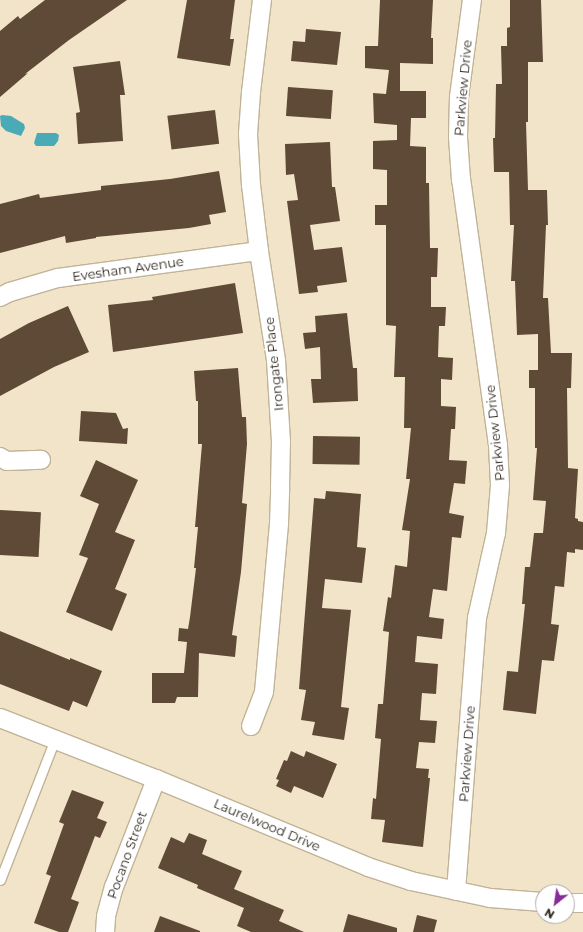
<!DOCTYPE html>
<style>
body{margin:0}
#map{position:relative;width:583px;height:932px;overflow:hidden;background:#f2e4c8;font-family:Montserrat,sans-serif}
div>[style]{position:absolute}
[style*='--x']{left:calc(var(--x)*1px);top:calc(var(--y)*1px);width:calc(var(--w)*1px);rotate:calc(var(--a)*1deg)}
.water>*{inset:0;background:#4aabb7}
.building>*{inset:0;background:#5f4a38;transform-origin:0 0}
.roads{filter:drop-shadow(1px 0 #c0b397) drop-shadow(-1px 0 #c0b397) drop-shadow(0 1px #c0b397) drop-shadow(0 -1px #c0b397)}
.lane>*{height:9px;margin:-4.5px;padding:0 4.5px;transform-origin:4.5px;border-radius:4.5px;background:#fff}
.street>*{height:18px;margin:-9px;padding:0 9px;transform-origin:9px;border-radius:9px;background:#fff}
span{translate:-50% -50%;white-space:nowrap;text-align:center;line-height:1.15;-webkit-text-stroke:4px #fff;paint-order:stroke}
.street-label{font-size:13px;color:#2b261c}
.north{position:absolute;left:535px;top:884px;width:40px;height:40px;box-sizing:border-box;background:#fff;border:1px solid #aaa8a4;border-radius:50%;rotate:210deg;font-size:11px;font-weight:700;line-height:16px;text-align:center;color:#2b261c}
.north::after{content:'';display:block;margin:auto;width:14px;height:18px;background:#872b97;clip-path:polygon(50% 0,100% 100%,50% 72%,0 100%)}
</style>
<div id="map">
<div class="water">
<div style="clip-path:polygon(2px 115px,11px 116px,24px 124px,25px 128px,21px 136px,6px 131px,1px 126px,0 116px)"></div>
<div style="clip-path:polygon(37px 133px,56px 133px,59px 135px,58px 141px,54px 146px,36px 146px,34px 143px)"></div>
</div>
<div class="building">
<div style="clip-path:polygon(45px 0,127px 0,69px 40px,25px 74px,28px 73px,0 97px,0 31px,18px 16px,20px 19px)"></div>
<div style="clip-path:polygon(187px 0,235px 0,230px 39px,234px 39px,230px 66px,177px 58px)"></div>
<div style="clip-path:polygon(380px 0,433px 0,431px 38px,433px 38px,433px 64px,400px 63px,400px 91px,426px 91px,426px 118px,411px 118px,410px 146px,426px 147px,426px 183px,429px 183px,430px 248px,438px 248px,437px 277px,431px 277px,431px 307px,446px 307px,445px 326px,439px 326px,438px 357px,453px 358px,452px 380px,441px 379px,441px 406px,456px 407px,455px 429px,451px 429px,449px 460px,467px 461px,465px 484px,454px 483px,449px 513px,464px 516px,461px 538px,452px 537px,447px 591px,433px 589px,429px 617px,444px 619px,442px 639px,417px 636px,415px 662px,438px 664px,436px 694px,422px 693px,420px 720px,437px 721px,435px 743px,419px 742px,416px 768px,429px 769px,428px 778px,430px 778px,423px 847px,382px 842px,385px 820px,371px 819px,373px 798px,376px 799px,381px 739px,375px 738px,378px 704px,383px 704px,389px 632px,383px 631px,388px 597px,391px 598px,395px 565px,407px 567px,410px 531px,402px 530px,410px 479px,406px 479px,411px 428px,404px 428px,405px 377px,394px 377px,396px 326px,386px 325px,386px 225px,375px 225px,375px 205px,387px 205px,387px 170px,373px 169px,373px 141px,397px 140px,397px 125px,374px 123px,373px 93px,386px 94px,389px 70px,365px 68px,365px 46px,378px 46px)"></div>
<div style="clip-path:polygon(510px 0,541px 0,543px 62px,528px 62px,528px 122px,526px 122px,528px 190px,547px 190px,548px 225px,546px 225px,543px 298px,548px 298px,551px 353px,572px 353px,571px 388px,567px 388px,568px 468px,578px 469px,575px 518px,578px 519px,578px 521px,583px 522px,583px 550px,575px 549px,575px 553px,567px 552px,564px 587px,555px 586px,551px 624px,559px 625px,554px 661px,542px 660px,536px 714px,503px 710px,507px 671px,518px 672px,525px 604px,522px 604px,525px 567px,530px 567px,534px 533px,543px 533px,546px 501px,533px 500px,537px 448px,535px 448px,535px 388px,529px 388px,529px 370px,538px 370px,538px 334px,517px 335px,515px 281px,511px 281px,514px 225px,510px 225px,509px 172px,494px 172px,493px 138px,495px 138px,496px 84px,502px 84px,501px 46px,507px 46px,507px 28px,510px 27px)"></div>
<div style="clip-path:polygon(306px 29px,341px 32px,337px 65px,291px 61px,293px 41px,305px 42px)"></div>
<div style="clip-path:polygon(120px 61px,125px 95px,120px 95px,123px 141px,78px 144px,76px 113px,80px 112px,73px 67px)"></div>
<div style="left:288px;top:87px;width:45px;height:29px;rotate:4deg"></div>
<div style="left:215px;top:110px;width:34px;height:48px;rotate:83deg"></div>
<div style="clip-path:polygon(330px 142px,332px 187px,335px 187px,340px 221px,310px 225px,314px 250px,342px 247px,347px 282px,317px 286px,318px 292px,299px 294px,287px 201px,298px 200px,294px 174px,286px 175px,285px 144px)"></div>
<div style="clip-path:polygon(219px 171px,226px 212px,209px 215px,211px 224px,189px 228px,96px 237px,96px 238px,66px 243px,65px 236px,0 253px,0 204px,39px 194px,40px 198px,101px 190px,101px 186px,170px 179px)"></div>
<div style="clip-path:polygon(235px 283px,243px 333px,113px 352px,108px 305px,153px 300px,152px 297px)"></div>
<div style="clip-path:polygon(68px 306px,89px 352px,54px 367px,0 396px,0 339px,29px 323px)"></div>
<div style="clip-path:polygon(347px 313px,353px 368px,357px 368px,358px 401px,313px 403px,311px 379px,321px 379px,320px 347px,305px 349px,303px 333px,316px 332px,315px 316px)"></div>
<div style="clip-path:polygon(238px 368px,242px 417px,246px 417px,247px 444px,242px 503px,247px 504px,241px 572px,232px 635px,237px 636px,235px 657px,199px 653px,198px 697px,177px 697px,175px 703px,152px 703px,152px 673px,184px 673px,187px 642px,178px 641px,179px 628px,188px 629px,190px 617px,196px 568px,194px 568px,198px 527px,195px 527px,202px 444px,198px 444px,198px 401px,196px 401px,194px 371px)"></div>
<div style="clip-path:polygon(81px 411px,116px 413px,123px 429px,128px 428px,127px 444px,79px 441px)"></div>
<div style="left:313px;top:436px;width:47px;height:28px;rotate:1deg"></div>
<div style="clip-path:polygon(96px 460px,138px 480px,115px 532px,135px 540px,115px 589px,127px 594px,112px 631px,66px 612px,88px 558px,79px 555px,99px 504px,80px 496px)"></div>
<div style="clip-path:polygon(326px 491px,361px 494px,357px 547px,366px 548px,362px 583px,325px 579px,322px 608px,351px 610px,341px 707px,349px 708px,344px 740px,312px 735px,315px 722px,301px 720px,306px 690px,299px 689px,314px 498px,325px 499px)"></div>
<div style="left:0;top:510px;width:41px;height:45px;rotate:3deg"></div>
<div style="clip-path:polygon(0 631px,70px 660px,70px 658px,102px 671px,87px 707px,73px 701px,69px 711px,0 684px)"></div>
<div style="clip-path:polygon(291px 751px,304px 757px,306px 751px,337px 764px,323px 798px,294px 786px,291px 793px,276px 786px,279px 780px,276px 779px,284px 760px,287px 761px)"></div>
<div style="clip-path:polygon(72px 790px,104px 802px,97px 818px,107px 822px,100px 838px,95px 836px,71px 899px,79px 902px,68px 932px,59px 932px,34px 923px,51px 876px,46px 874px,64px 824px,59px 822px)"></div>
<div style="clip-path:polygon(189px 833px,207px 840px,202px 854px,242px 871px,234px 889px,284px 910px,279px 921px,304px 932px,251px 932px,237px 926px,244px 908px,197px 888px,198px 885px,158px 868px,171px 837px,184px 843px)"></div>
<div style="clip-path:polygon(348px 914px,397px 928px,397px 932px,343px 932px)"></div>
<div style="clip-path:polygon(417px 915px,437px 920px,434px 932px,413px 932px)"></div>
<div style="clip-path:polygon(160px 916px,200px 931px,200px 932px,154px 932px)"></div>
</div>
<div class="roads">
<div class="lane">
<div style="--x:0;--y:880;--w:151;--a:-68.7"></div>
</div>
<div class="street">
<div style="--x:0;--y:297;--w:11;--a:-27"></div>
<div style="--x:10;--y:292;--w:50;--a:-16.3"></div>
<div style="--x:58;--y:278;--w:203;--a:-7.7"></div>
<div style="--x:0;--y:457;--w:8;--a:30"></div>
<div style="--x:7;--y:461;--w:34;--a:-2"></div>
<div style="--x:0;--y:718;--w:168;--a:21.4"></div>
<div style="--x:156;--y:779;--w:230;--a:22.5"></div>
<div style="--x:368;--y:867;--w:45;--a:18"></div>
<div style="--x:411;--y:881;--w:81;--a:12.1"></div>
<div style="--x:490;--y:898;--w:53;--a:4.3"></div>
<div style="--x:251;--y:726;--w:36;--a:-69"></div>
<div style="--x:264;--y:692;--w:170;--a:-84.9"></div>
<div style="--x:279;--y:523;--w:35;--a:-88"></div>
<div style="--x:280;--y:488;--w:46;--a:-88.8"></div>
<div style="--x:281;--y:442;--w:82;--a:-93.5"></div>
<div style="--x:276;--y:360;--w:110;--a:-98.9"></div>
<div style="--x:259;--y:251;--w:66;--a:-96.9"></div>
<div style="--x:251;--y:185;--w:51;--a:-93.4"></div>
<div style="--x:248;--y:134;--w:42;--a:-85.9"></div>
<div style="--x:251;--y:92;--w:93;--a:-83.2"></div>
<div style="--x:456;--y:891;--w:274;--a:-85.6"></div>
<div style="--x:477;--y:618;--w:87;--a:-77.4"></div>
<div style="--x:496;--y:533;--w:48;--a:-85.2"></div>
<div style="--x:500;--y:485;--w:40;--a:-92.9"></div>
<div style="--x:498;--y:445;--w:268;--a:-97.9"></div>
<div style="--x:461;--y:180;--w:43;--a:-94"></div>
<div style="--x:458;--y:137;--w:40;--a:-88.6"></div>
<div style="--x:459;--y:97;--w:98;--a:-82.4"></div>
<div style="--x:567;--y:903;--w:16;--a:0"></div>
<div style="--x:105;--y:932;--w:16;--a:-86"></div>
<div style="--x:106;--y:916;--w:30;--a:-75"></div>
<div style="--x:114;--y:887;--w:116;--a:-68.7"></div>
</div>
</div>
<div class="street-label">
<span style="left:463px;top:88px;rotate:-85deg">Parkview Drive</span>
<span style="left:128px;top:269px;rotate:-8deg">Evesham Avenue</span>
<span style="left:274px;top:364px;rotate:-96deg">Irongate Place</span>
<span style="left:495px;top:433px;rotate:-96deg">Parkview Drive</span>
<span style="left:467px;top:754px;rotate:-86deg">Parkview Drive</span>
<span style="left:267px;top:825px;rotate:23deg">Laurelwood Drive</span>
<span style="left:127px;top:855px;rotate:-70deg">Pocano Street</span>
</div>
<div class="north">N</div>
</div>
